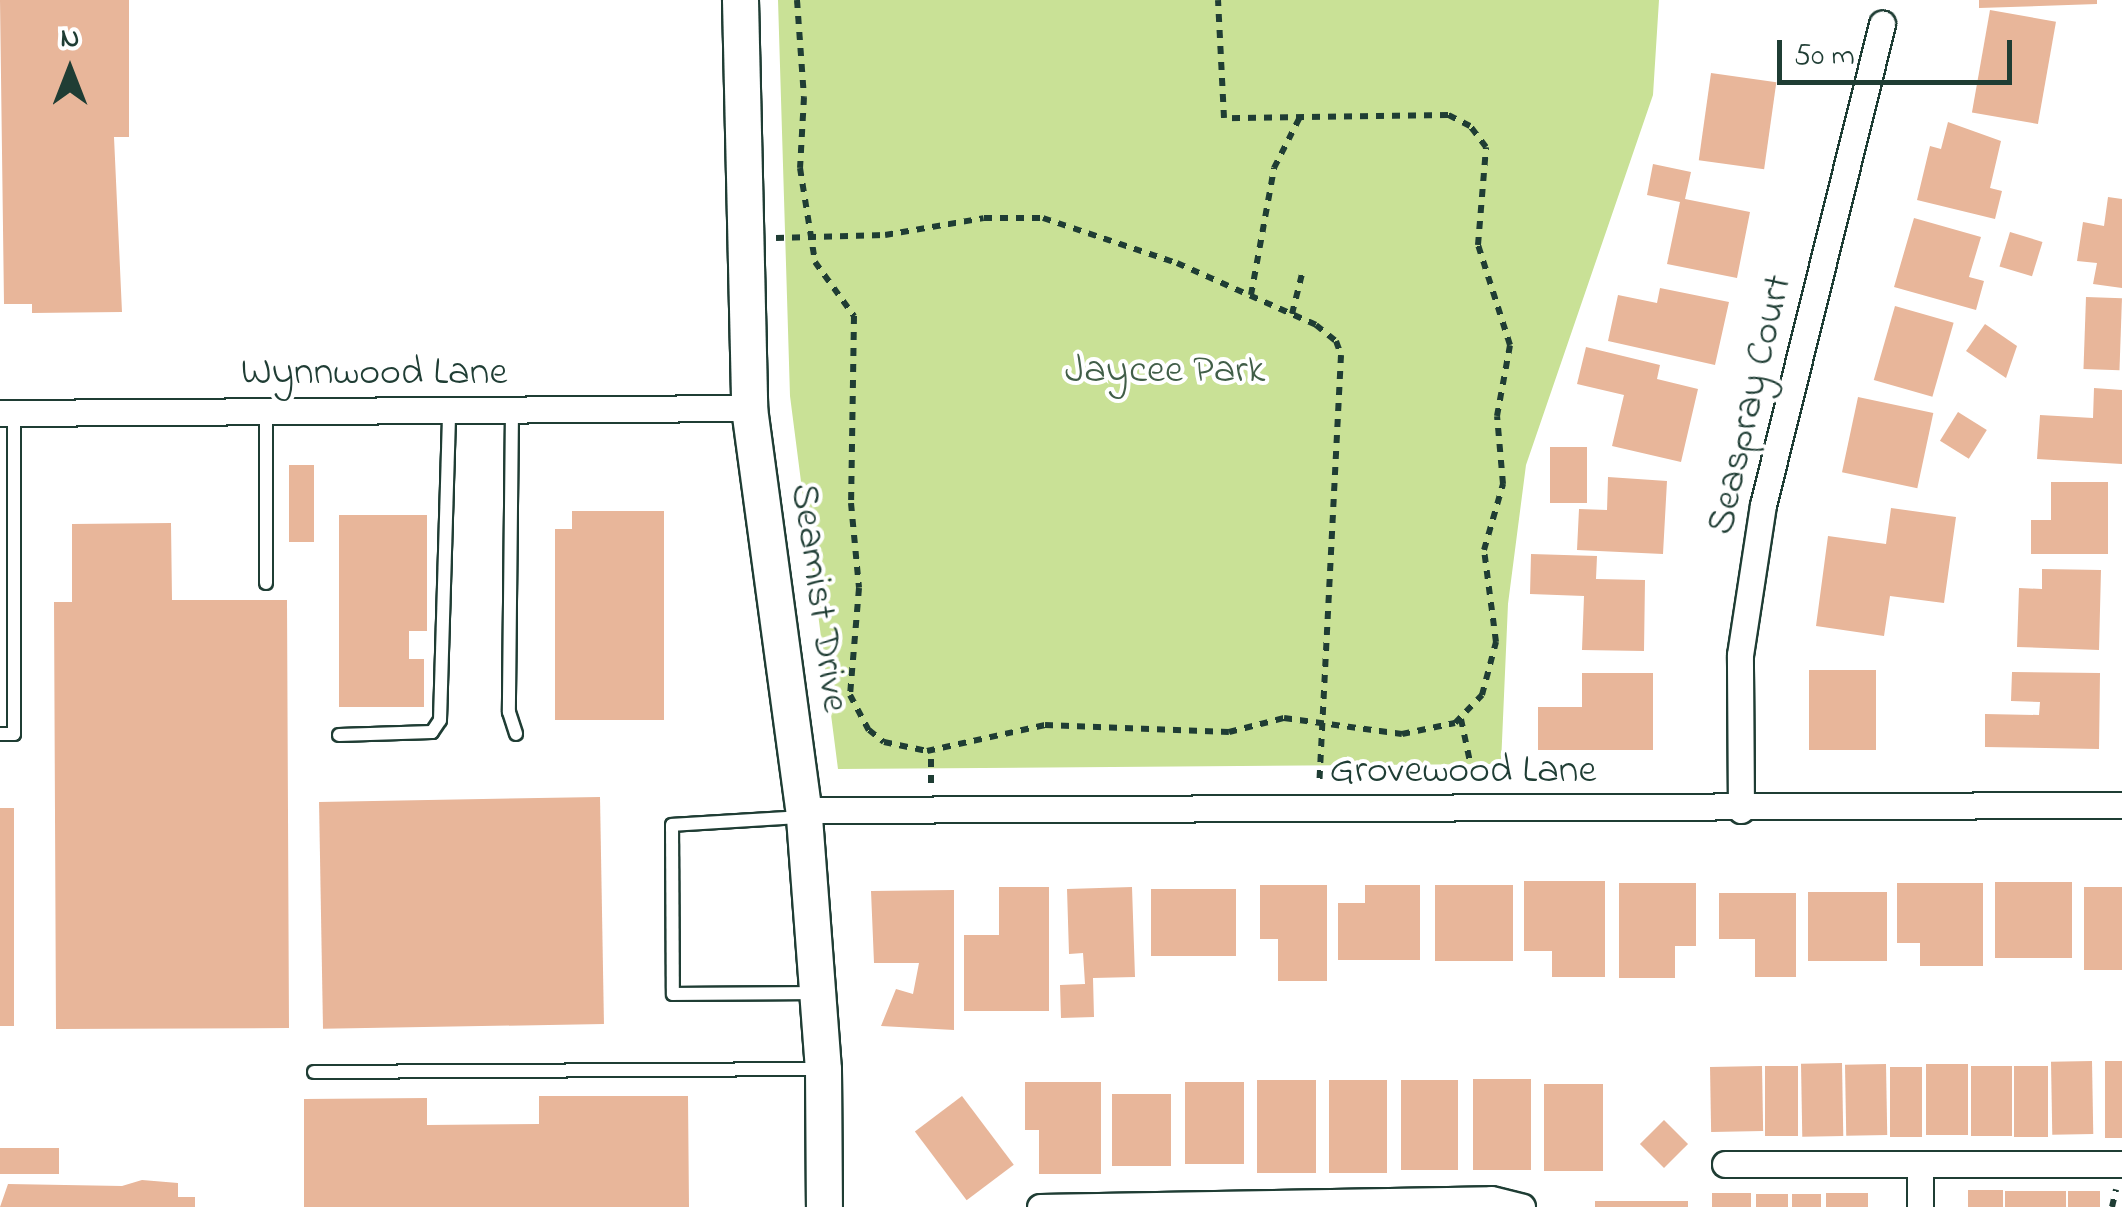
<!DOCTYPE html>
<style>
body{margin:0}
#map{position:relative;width:2122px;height:1207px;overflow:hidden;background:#fff;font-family:"Indie Flower",sans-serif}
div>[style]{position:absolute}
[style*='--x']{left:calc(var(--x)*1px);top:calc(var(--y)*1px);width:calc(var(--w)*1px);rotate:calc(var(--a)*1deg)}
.green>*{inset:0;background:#c9e196}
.building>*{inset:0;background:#e8b69a;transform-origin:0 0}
.path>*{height:6px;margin-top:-3px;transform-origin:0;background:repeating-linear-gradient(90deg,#1f3d34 0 8px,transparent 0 16px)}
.roads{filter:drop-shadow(2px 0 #1f3d34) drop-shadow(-2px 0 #1f3d34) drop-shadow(0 2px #1f3d34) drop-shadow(0 -2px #1f3d34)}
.lane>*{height:12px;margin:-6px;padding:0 6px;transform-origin:6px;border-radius:6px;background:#fff}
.street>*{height:25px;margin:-12.5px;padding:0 12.5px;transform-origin:12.5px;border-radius:12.5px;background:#fff}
.secondary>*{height:35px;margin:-17.5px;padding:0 17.5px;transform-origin:17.5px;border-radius:17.5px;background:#fff}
span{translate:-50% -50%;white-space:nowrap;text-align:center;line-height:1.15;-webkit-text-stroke:8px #fff;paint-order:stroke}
.park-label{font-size:40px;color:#415e48}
.street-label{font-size:40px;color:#1f3d34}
.north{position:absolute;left:20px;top:20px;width:100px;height:100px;-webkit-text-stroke:8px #fff;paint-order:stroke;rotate:0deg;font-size:28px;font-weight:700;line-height:40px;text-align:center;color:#1f3d34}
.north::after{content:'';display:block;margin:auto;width:35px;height:45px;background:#1f3d34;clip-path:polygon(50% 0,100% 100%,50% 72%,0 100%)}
.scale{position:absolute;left:1777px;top:40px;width:235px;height:45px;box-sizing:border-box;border:5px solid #1f3d34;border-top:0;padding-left:12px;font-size:30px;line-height:35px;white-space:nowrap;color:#1f3d34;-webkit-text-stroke:8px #fff;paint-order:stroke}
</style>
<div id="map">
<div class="green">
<div style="clip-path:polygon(778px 0,1659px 0,1653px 95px,1526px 465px,1508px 604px,1501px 764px,838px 769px,790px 396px)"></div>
</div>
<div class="building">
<div style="clip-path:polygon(0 0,129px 0,129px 137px,114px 137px,122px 312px,32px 313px,32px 304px,4px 304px)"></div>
<div style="clip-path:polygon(1979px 0,2097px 0,2097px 4px,1979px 8px)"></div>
<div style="left:1990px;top:10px;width:67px;height:104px;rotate:10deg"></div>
<div style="left:1711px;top:73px;width:66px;height:88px;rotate:8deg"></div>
<div style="clip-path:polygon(1948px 122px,2001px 141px,1990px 188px,2002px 191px,1995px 219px,1917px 200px,1930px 146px,1941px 149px)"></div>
<div style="clip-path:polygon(1653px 164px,1691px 172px,1685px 199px,1750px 212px,1737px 278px,1667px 264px,1680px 202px,1647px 195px)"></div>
<div style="clip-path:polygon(2108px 197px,2122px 199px,2122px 288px,2093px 284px,2097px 263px,2077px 261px,2083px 222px,2104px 226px)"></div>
<div style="clip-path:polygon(1914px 218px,1981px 237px,1969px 277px,1984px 281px,1976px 310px,1894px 287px)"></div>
<div style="left:2010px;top:232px;width:34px;height:36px;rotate:17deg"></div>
<div style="clip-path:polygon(1660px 288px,1729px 302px,1715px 365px,1608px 341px,1618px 295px,1657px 303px)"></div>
<div style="left:2086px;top:297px;width:36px;height:72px;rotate:2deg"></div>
<div style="left:1895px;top:306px;width:61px;height:77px;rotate:16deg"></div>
<div style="clip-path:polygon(1985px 324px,2017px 346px,2006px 378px,1966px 351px)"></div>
<div style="clip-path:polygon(1586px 347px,1660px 365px,1657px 379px,1698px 389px,1681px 462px,1612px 446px,1624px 395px,1577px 384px)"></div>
<div style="clip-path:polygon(2094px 388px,2122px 390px,2122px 464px,2037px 459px,2040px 415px,2093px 418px)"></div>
<div style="left:1858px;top:397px;width:77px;height:77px;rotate:12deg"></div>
<div style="left:1958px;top:412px;width:34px;height:34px;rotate:32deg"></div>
<div style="left:1550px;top:447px;width:37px;height:56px"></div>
<div style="left:289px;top:465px;width:25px;height:77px"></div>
<div style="clip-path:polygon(1608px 477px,1667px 481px,1663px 554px,1577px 550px,1579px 509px,1607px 510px)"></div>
<div style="clip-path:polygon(2051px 482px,2108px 482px,2108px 554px,2031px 554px,2031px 520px,2051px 520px)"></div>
<div style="clip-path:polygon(1891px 508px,1956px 517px,1944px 603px,1890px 596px,1884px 636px,1816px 626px,1828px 536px,1886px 544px)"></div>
<div style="clip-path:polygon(572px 511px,664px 511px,664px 720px,555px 720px,555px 529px,572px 529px)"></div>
<div style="clip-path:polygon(339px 515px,427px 515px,427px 631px,409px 631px,409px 659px,424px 659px,424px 707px,339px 707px)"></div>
<div style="clip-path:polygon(171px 523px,172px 600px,287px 600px,289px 1028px,56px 1029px,54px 602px,72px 602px,72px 524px)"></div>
<div style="clip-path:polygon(1531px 554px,1597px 556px,1596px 579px,1645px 580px,1644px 651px,1582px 650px,1584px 596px,1530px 594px)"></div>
<div style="clip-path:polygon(2042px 569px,2101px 570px,2099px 650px,2017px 647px,2019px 588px,2042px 589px)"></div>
<div style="left:1809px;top:670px;width:67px;height:80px"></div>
<div style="clip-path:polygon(2012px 672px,2100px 673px,2099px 749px,1985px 747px,1985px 714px,2039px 715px,2040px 702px,2011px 701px)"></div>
<div style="clip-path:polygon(1582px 673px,1653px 673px,1653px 750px,1538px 750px,1538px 707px,1582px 707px)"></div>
<div style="left:600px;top:797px;width:227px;height:281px;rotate:89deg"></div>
<div style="left:0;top:808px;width:14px;height:218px"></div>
<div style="clip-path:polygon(1524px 881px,1605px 881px,1605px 977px,1552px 977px,1552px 951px,1524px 951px)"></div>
<div style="left:1995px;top:882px;width:77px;height:76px"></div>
<div style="clip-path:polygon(1619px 883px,1696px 883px,1696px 946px,1675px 946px,1675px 978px,1619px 978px)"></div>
<div style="clip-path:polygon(1897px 883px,1983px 883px,1983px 966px,1920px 966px,1920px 943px,1897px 943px)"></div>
<div style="clip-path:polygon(1260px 885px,1327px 885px,1327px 981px,1278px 981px,1278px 939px,1260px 939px)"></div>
<div style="clip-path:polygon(1365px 885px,1420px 885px,1420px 960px,1338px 960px,1338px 903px,1365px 903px)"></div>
<div style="left:1435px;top:885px;width:78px;height:76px"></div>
<div style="clip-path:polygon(999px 887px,1049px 887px,1049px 1011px,964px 1011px,964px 935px,999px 935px)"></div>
<div style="clip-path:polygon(1132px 887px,1135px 977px,1093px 978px,1094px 1017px,1061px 1018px,1060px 985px,1085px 984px,1083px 953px,1069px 954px,1067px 889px)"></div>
<div style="left:2084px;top:887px;width:38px;height:83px"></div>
<div style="left:1151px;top:889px;width:85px;height:67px"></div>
<div style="clip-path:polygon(954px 890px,954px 1030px,881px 1026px,896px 989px,913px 994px,919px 963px,874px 963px,871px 891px)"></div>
<div style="left:1808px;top:892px;width:79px;height:69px"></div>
<div style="clip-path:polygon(1719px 893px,1796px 893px,1796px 977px,1755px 977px,1755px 939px,1719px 939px)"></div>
<div style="left:2092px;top:1061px;width:73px;height:41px;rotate:89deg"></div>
<div style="left:2105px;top:1061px;width:17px;height:77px"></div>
<div style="left:1842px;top:1063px;width:73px;height:41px;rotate:89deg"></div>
<div style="left:1886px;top:1064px;width:71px;height:41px;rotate:89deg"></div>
<div style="left:1926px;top:1064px;width:42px;height:71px"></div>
<div style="left:1762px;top:1066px;width:65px;height:52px;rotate:89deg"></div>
<div style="left:1765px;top:1066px;width:33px;height:70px"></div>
<div style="left:1971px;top:1066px;width:41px;height:70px"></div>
<div style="left:2014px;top:1066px;width:34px;height:71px"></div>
<div style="left:1890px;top:1067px;width:32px;height:70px"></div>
<div style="left:1473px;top:1079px;width:58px;height:91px"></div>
<div style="left:1257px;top:1080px;width:59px;height:93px"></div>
<div style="left:1329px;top:1080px;width:58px;height:93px"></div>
<div style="left:1401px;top:1080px;width:57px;height:90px"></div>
<div style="clip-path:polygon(1025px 1082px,1101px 1082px,1101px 1174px,1039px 1174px,1039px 1130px,1025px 1130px)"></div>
<div style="left:1185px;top:1082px;width:59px;height:82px"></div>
<div style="left:1544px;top:1084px;width:59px;height:87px"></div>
<div style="left:1112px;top:1094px;width:59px;height:72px"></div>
<div style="clip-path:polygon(539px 1096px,688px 1096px,689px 1207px,304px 1207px,304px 1099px,427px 1098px,427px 1125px,539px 1124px)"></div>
<div style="left:962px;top:1096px;width:86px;height:59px;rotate:53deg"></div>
<div style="left:1664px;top:1120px;width:34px;height:34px;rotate:45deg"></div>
<div style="left:59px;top:1148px;width:26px;height:59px;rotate:90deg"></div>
<div style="clip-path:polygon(142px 1180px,178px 1183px,178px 1197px,195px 1197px,195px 1207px,0 1207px,8px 1184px,122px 1186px)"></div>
<div style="left:1968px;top:1190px;width:35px;height:17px"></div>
<div style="left:2005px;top:1191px;width:61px;height:16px"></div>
<div style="left:2068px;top:1191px;width:32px;height:16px"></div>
<div style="left:1712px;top:1193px;width:39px;height:14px"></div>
<div style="left:1826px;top:1193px;width:42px;height:14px"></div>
<div style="left:1756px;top:1194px;width:32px;height:13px"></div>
<div style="left:1792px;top:1194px;width:29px;height:13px"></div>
<div style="left:1595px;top:1201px;width:93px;height:6px"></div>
</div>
<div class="path">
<div style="--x:797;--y:0;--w:97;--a:85.9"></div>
<div style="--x:804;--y:97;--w:71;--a:93.2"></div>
<div style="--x:800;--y:168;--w:95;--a:80.9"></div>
<div style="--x:815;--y:262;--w:67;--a:54.2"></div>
<div style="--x:854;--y:316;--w:187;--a:90.9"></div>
<div style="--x:851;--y:503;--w:85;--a:84.6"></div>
<div style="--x:859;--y:588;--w:107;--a:94.8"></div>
<div style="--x:850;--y:695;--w:40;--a:62"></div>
<div style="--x:869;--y:730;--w:19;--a:39"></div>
<div style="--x:884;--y:742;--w:44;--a:11.8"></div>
<div style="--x:927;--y:751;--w:121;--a:-12.4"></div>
<div style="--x:1045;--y:725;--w:184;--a:2.2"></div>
<div style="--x:1229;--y:732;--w:57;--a:-14.3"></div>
<div style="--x:1284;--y:718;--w:119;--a:7.7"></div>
<div style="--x:1402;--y:734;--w:54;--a:-11.7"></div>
<div style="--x:1455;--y:723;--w:39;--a:-46"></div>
<div style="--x:1482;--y:695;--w:55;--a:-75.2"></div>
<div style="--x:1496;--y:642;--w:93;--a:-97.4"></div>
<div style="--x:1484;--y:550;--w:69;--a:-73.9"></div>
<div style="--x:1503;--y:484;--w:68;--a:-95"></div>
<div style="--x:1497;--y:416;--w:72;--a:-79.6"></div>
<div style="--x:1510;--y:345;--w:105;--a:-107.7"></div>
<div style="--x:1478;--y:245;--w:98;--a:-85.3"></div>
<div style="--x:1486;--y:147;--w:26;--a:-127"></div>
<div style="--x:1470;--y:126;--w:25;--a:-153"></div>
<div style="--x:1448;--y:115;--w:224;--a:179.2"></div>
<div style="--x:1224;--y:118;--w:118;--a:-92.9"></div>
<div style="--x:776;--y:238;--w:109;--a:-1.6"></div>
<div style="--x:885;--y:235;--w:100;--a:-9.7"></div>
<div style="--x:984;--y:218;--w:59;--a:0"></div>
<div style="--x:1043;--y:218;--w:141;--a:18.6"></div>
<div style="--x:1177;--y:263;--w:152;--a:24"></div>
<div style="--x:1316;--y:325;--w:26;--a:39"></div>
<div style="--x:1336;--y:341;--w:15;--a:70"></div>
<div style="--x:1341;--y:355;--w:430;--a:92.9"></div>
<div style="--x:1251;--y:295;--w:129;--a:-79.7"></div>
<div style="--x:1274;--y:168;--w:57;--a:-63"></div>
<div style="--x:1292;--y:314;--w:45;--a:-76"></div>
<div style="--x:1461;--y:719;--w:63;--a:78.2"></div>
<div style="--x:931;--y:783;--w:33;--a:-90"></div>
<div style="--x:2112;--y:1207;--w:18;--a:-77"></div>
</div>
<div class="roads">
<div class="lane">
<div style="--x:512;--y:411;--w:301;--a:90.6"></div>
<div style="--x:509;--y:712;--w:23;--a:72"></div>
<div style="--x:266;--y:412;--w:171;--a:90"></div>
<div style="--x:0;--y:734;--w:14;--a:0"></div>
<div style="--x:14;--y:734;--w:321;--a:-90"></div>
<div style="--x:339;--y:735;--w:93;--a:-1.8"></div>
<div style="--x:432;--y:732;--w:14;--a:-56"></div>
<div style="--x:440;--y:720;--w:309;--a:-88.3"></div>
<div style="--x:801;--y:817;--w:129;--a:176.5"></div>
<div style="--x:672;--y:825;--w:169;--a:89.7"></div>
<div style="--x:673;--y:994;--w:143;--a:-0.4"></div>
<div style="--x:314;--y:1072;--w:508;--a:-0.34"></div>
</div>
<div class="street">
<div style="--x:0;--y:413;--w:749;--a:-0.38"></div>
<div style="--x:804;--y:810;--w:1318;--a:-0.22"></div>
<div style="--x:1741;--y:810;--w:155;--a:-90.4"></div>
<div style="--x:1740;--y:655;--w:152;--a:-81.3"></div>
<div style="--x:1763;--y:505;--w:496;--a:-76.1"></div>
<div style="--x:1725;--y:1164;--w:397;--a:0"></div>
<div style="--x:1920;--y:1164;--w:43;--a:90"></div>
<div style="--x:1040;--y:1207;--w:451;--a:-1"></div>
<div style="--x:1491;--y:1199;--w:32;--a:14"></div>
</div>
<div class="secondary">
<div style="--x:740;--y:0;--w:408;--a:88.7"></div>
<div style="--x:749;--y:408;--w:413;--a:82.3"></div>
<div style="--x:804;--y:817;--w:253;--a:85.7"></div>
<div style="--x:823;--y:1069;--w:138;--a:89.6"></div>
</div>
</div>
<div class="park-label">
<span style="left:1165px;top:372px">Jaycee Park</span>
</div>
<div class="street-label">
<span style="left:374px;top:374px">Wynnwood Lane</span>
<span style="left:1751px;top:405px;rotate:-77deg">Seaspray Court</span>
<span style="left:818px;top:598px;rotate:82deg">Seamist Drive</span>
<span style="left:1463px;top:772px">Grovewood Lane</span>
</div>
<div class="north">N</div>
<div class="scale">50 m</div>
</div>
